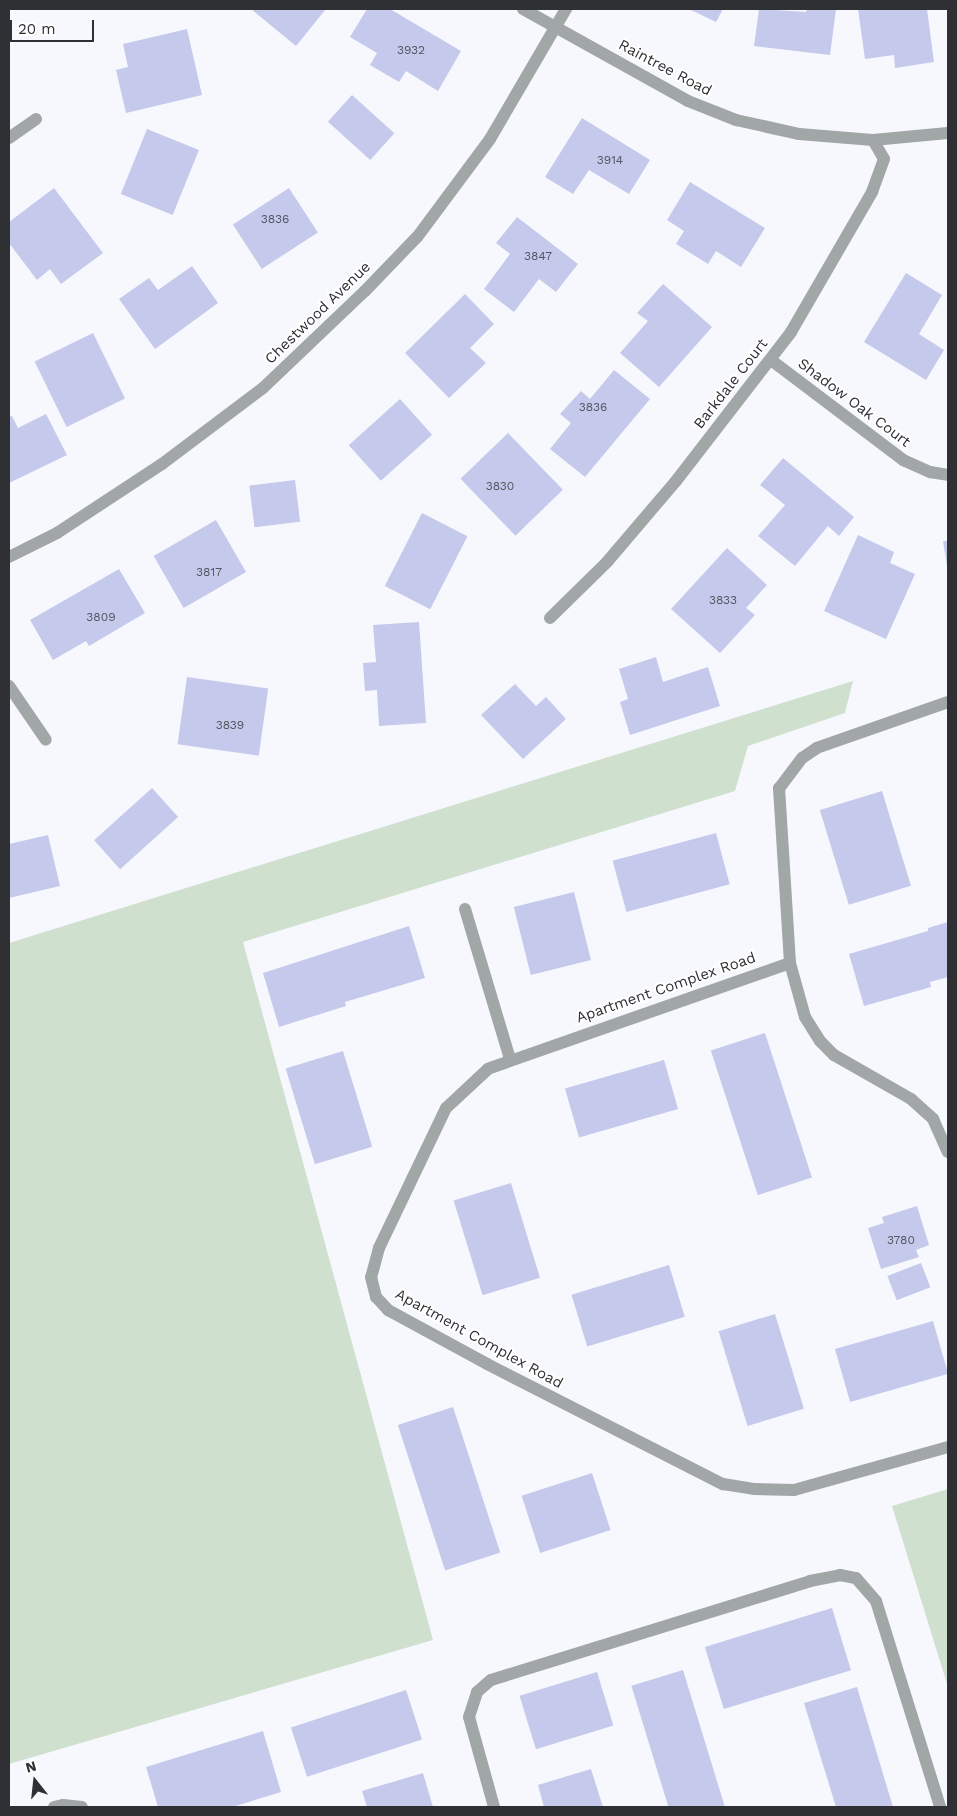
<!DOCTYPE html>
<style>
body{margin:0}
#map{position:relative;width:957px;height:1816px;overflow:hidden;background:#f7f8fe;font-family:"Work Sans",sans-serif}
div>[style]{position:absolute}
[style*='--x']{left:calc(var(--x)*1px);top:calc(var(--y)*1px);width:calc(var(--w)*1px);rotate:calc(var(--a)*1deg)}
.green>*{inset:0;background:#d0e0cf}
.building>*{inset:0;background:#c5c9ec;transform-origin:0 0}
.service>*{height:12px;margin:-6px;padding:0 6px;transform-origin:6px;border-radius:6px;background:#a1a6a6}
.minor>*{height:12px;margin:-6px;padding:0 6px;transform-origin:6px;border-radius:6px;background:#a1a6a6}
span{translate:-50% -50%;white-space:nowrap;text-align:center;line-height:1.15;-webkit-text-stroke:4px #fff;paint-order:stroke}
.number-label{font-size:12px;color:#545661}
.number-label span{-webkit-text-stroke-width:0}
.street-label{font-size:15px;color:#2f3033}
.frame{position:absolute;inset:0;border:10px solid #2f3033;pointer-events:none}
.north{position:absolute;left:10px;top:1756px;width:50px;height:50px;-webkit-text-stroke:4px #fff;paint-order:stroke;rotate:344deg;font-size:14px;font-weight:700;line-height:20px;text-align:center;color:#2f3033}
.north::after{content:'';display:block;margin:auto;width:18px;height:22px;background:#2f3033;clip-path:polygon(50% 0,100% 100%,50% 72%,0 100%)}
.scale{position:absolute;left:10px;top:20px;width:84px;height:22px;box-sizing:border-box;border:2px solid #2f3033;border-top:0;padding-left:6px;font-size:15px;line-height:18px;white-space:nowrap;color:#2f3033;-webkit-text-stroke:4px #fff;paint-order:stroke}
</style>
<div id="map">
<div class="green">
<div style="clip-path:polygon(853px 681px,845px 713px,748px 746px,735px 791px,243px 942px,433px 1640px,9px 1764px,9px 943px)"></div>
<div style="clip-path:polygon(948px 1489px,948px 1687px,892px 1506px)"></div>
</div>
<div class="building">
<div style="clip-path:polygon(251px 9px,326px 9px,296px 46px)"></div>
<div style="clip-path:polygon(367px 9px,390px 9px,461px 51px,438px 91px,406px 71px,399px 82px,370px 65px,377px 53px,350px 37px)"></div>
<div style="clip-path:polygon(689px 9px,723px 9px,716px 22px)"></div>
<div style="clip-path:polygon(759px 9px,806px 12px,807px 9px,836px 9px,830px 55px,754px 46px)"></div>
<div style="clip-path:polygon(858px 9px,927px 9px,934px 62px,895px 68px,894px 55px,865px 59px)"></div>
<div style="clip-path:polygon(187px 29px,202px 95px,126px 113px,116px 70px,128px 67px,123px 44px)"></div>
<div style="left:352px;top:95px;width:57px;height:36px;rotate:42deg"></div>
<div style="clip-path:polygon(582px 118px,650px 160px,629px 194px,589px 170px,573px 194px,545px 177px)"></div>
<div style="left:147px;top:129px;width:56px;height:70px;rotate:22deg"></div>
<div style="clip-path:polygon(690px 182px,765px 228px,741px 267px,716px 251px,708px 264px,676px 244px,684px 231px,667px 220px)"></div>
<div style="clip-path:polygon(54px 188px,103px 253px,61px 284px,50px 269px,37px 280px,9px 243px,9px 222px)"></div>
<div style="left:289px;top:188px;width:53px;height:67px;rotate:57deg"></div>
<div style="clip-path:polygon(517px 217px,578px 264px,556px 292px,539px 279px,514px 312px,484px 289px,510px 254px,496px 243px)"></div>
<div style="clip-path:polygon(192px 266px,218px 303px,155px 349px,119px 299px,149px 278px,158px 290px)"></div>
<div style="clip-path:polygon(906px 273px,942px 295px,919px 334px,944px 350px,926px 380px,864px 342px)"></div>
<div style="clip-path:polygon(663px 284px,712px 327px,659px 387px,620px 353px,648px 321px,637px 313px)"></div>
<div style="clip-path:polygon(465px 294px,494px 324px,470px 348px,486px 363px,449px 398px,405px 353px)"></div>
<div style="left:93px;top:333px;width:73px;height:65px;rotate:64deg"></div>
<div style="clip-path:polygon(614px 370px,650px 399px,585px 477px,550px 449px,571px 423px,560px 414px,581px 391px,590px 399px)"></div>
<div style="left:400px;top:399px;width:48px;height:69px;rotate:48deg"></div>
<div style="clip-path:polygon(46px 414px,67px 455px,9px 483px,9px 417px,12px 416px,18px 428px)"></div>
<div style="left:508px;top:433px;width:79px;height:66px;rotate:46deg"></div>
<div style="clip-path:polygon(783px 458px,854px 517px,839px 536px,828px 526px,795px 566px,758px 536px,785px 505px,760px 485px)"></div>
<div style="left:295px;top:480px;width:42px;height:46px;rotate:83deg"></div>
<div style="left:422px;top:513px;width:51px;height:82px;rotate:27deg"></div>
<div style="left:216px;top:520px;width:60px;height:72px;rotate:60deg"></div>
<div style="clip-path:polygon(858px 535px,894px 552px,890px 563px,915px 574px,886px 639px,824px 611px)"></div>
<div style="clip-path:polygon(943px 541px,948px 541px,948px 566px,947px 566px)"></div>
<div style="clip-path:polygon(727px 548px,767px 585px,746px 608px,755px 615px,720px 653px,671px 609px)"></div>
<div style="clip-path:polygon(119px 569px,145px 613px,89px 646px,86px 641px,53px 660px,30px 620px)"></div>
<div style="clip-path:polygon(419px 622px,426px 723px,379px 726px,377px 690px,365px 691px,363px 663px,376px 662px,373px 625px)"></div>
<div style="clip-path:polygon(656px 657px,663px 682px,708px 667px,720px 706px,630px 735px,620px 702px,628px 699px,619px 669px)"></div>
<div style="left:187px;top:677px;width:82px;height:68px;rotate:8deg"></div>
<div style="clip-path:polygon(515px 684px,536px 706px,546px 697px,566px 719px,523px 759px,481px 715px)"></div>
<div style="left:152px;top:788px;width:39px;height:78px;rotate:48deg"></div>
<div style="left:882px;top:791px;width:99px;height:65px;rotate:73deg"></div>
<div style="left:716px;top:833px;width:53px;height:107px;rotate:75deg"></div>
<div style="clip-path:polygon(48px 835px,60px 886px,9px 898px,9px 844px)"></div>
<div style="left:574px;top:892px;width:70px;height:62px;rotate:76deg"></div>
<div style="clip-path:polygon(948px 922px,948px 977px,930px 982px,931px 987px,864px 1006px,849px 954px,928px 931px,928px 928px)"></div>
<div style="clip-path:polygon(409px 926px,425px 978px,345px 1002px,346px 1006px,279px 1027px,263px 973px)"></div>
<div style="left:765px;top:1033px;width:152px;height:57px;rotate:72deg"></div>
<div style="left:343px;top:1051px;width:100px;height:60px;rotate:73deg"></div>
<div style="left:664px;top:1060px;width:51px;height:103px;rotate:74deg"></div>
<div style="left:511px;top:1183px;width:99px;height:60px;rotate:73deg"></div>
<div style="clip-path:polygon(917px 1206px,929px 1245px,916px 1250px,919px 1257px,881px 1269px,868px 1228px,884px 1223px,882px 1217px)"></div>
<div style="left:921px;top:1263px;width:26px;height:36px;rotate:69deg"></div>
<div style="left:669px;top:1265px;width:54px;height:102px;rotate:73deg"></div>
<div style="left:775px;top:1314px;width:99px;height:59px;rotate:73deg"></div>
<div style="left:933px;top:1321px;width:55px;height:102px;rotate:74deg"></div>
<div style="left:453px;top:1407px;width:153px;height:58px;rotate:72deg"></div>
<div style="left:592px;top:1473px;width:60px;height:74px;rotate:72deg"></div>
<div style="left:832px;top:1608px;width:65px;height:133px;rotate:73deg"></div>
<div style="left:683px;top:1670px;width:144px;height:54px;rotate:73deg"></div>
<div style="left:597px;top:1672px;width:56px;height:81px;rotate:73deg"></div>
<div style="clip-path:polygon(857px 1687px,893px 1807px,836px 1807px,804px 1703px)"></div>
<div style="left:406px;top:1690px;width:52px;height:121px;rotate:72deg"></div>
<div style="clip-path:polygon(263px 1731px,281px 1792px,232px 1807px,158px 1807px,146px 1767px)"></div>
<div style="clip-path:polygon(591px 1769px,603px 1807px,544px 1807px,538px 1785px)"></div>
<div style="clip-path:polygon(423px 1773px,433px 1807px,367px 1807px,362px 1791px)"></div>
</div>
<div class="service">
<div style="--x:465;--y:909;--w:157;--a:73.3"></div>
</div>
<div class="minor">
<div style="--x:523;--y:9;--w:189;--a:29.1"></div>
<div style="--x:688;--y:101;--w:52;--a:21.6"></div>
<div style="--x:736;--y:120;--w:65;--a:12.5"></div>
<div style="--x:799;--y:134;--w:74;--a:4.6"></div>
<div style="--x:873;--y:140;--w:75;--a:-5.3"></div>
<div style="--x:9;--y:138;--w:33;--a:-35"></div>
<div style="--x:771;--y:360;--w:166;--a:37.1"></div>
<div style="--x:903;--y:460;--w:30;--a:24"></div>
<div style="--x:930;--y:472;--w:18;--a:9"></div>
<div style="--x:9;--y:557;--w:54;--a:-26.6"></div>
<div style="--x:57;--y:533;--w:126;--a:-33.3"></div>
<div style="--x:162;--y:464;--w:126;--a:-37"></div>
<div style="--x:263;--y:388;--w:141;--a:-43.6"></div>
<div style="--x:365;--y:291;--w:76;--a:-46.1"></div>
<div style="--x:418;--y:236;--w:121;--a:-53.4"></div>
<div style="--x:490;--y:139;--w:151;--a:-59.7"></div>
<div style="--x:550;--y:618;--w:80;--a:-44.5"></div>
<div style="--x:607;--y:562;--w:106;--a:-49.6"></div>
<div style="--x:676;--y:481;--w:188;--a:-52.3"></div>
<div style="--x:791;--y:332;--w:162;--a:-59.9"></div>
<div style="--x:872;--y:192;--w:35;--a:-70"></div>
<div style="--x:884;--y:159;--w:22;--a:-120"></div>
<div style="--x:9;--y:686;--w:65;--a:55.6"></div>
<div style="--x:948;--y:702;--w:139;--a:160.7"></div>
<div style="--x:817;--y:748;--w:18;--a:146"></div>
<div style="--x:802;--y:758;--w:38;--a:127"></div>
<div style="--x:779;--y:788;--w:175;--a:86.4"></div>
<div style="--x:790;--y:963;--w:56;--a:74.5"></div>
<div style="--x:805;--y:1017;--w:28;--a:58"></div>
<div style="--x:820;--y:1041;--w:20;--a:45"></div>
<div style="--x:834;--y:1055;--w:89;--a:29.7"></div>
<div style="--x:911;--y:1099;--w:30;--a:42"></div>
<div style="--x:933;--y:1119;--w:36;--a:66"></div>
<div style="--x:790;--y:963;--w:320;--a:160.7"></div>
<div style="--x:488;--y:1069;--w:57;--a:137.1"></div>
<div style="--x:446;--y:1108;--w:155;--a:115.6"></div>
<div style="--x:379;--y:1248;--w:30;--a:105"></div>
<div style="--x:371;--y:1277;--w:21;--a:76"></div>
<div style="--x:376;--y:1297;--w:18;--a:47"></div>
<div style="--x:388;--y:1310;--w:113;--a:28.6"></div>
<div style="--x:487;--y:1364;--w:265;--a:27"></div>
<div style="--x:723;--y:1484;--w:31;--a:9"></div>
<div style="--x:754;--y:1489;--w:40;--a:1.4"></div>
<div style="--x:794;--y:1490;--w:160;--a:-15.6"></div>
<div style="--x:54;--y:1807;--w:9;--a:-13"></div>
<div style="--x:63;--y:1805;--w:19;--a:6"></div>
<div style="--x:494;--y:1807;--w:93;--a:-105.5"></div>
<div style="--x:469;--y:1717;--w:26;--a:-72"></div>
<div style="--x:477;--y:1692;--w:18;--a:-41"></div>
<div style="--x:491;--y:1680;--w:334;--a:-17.2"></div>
<div style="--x:810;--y:1581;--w:31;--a:-11"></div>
<div style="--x:840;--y:1575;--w:16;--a:11"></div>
<div style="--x:856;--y:1578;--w:30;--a:49"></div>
<div style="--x:876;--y:1601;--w:216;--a:72.7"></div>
</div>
<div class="number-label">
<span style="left:411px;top:51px">3932</span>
<span style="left:610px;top:161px">3914</span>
<span style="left:275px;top:220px">3836</span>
<span style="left:538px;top:257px">3847</span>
<span style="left:593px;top:408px">3836</span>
<span style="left:500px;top:487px">3830</span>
<span style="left:209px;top:573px">3817</span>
<span style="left:723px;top:601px">3833</span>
<span style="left:101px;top:618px">3809</span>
<span style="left:230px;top:726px">3839</span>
<span style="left:901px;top:1241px">3780</span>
</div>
<div class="street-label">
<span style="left:665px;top:68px;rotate:28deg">Raintree Road</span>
<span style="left:318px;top:313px;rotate:-44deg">Chestwood Avenue</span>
<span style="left:731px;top:384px;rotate:-52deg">Barkdale Court</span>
<span style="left:854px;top:403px;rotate:37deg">Shadow Oak Court</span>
<span style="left:666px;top:988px;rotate:-19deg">Apartment Complex Road</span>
<span style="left:479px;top:1339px;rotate:29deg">Apartment Complex Road</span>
</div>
<div class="frame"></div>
<div class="north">N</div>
<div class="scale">20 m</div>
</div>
